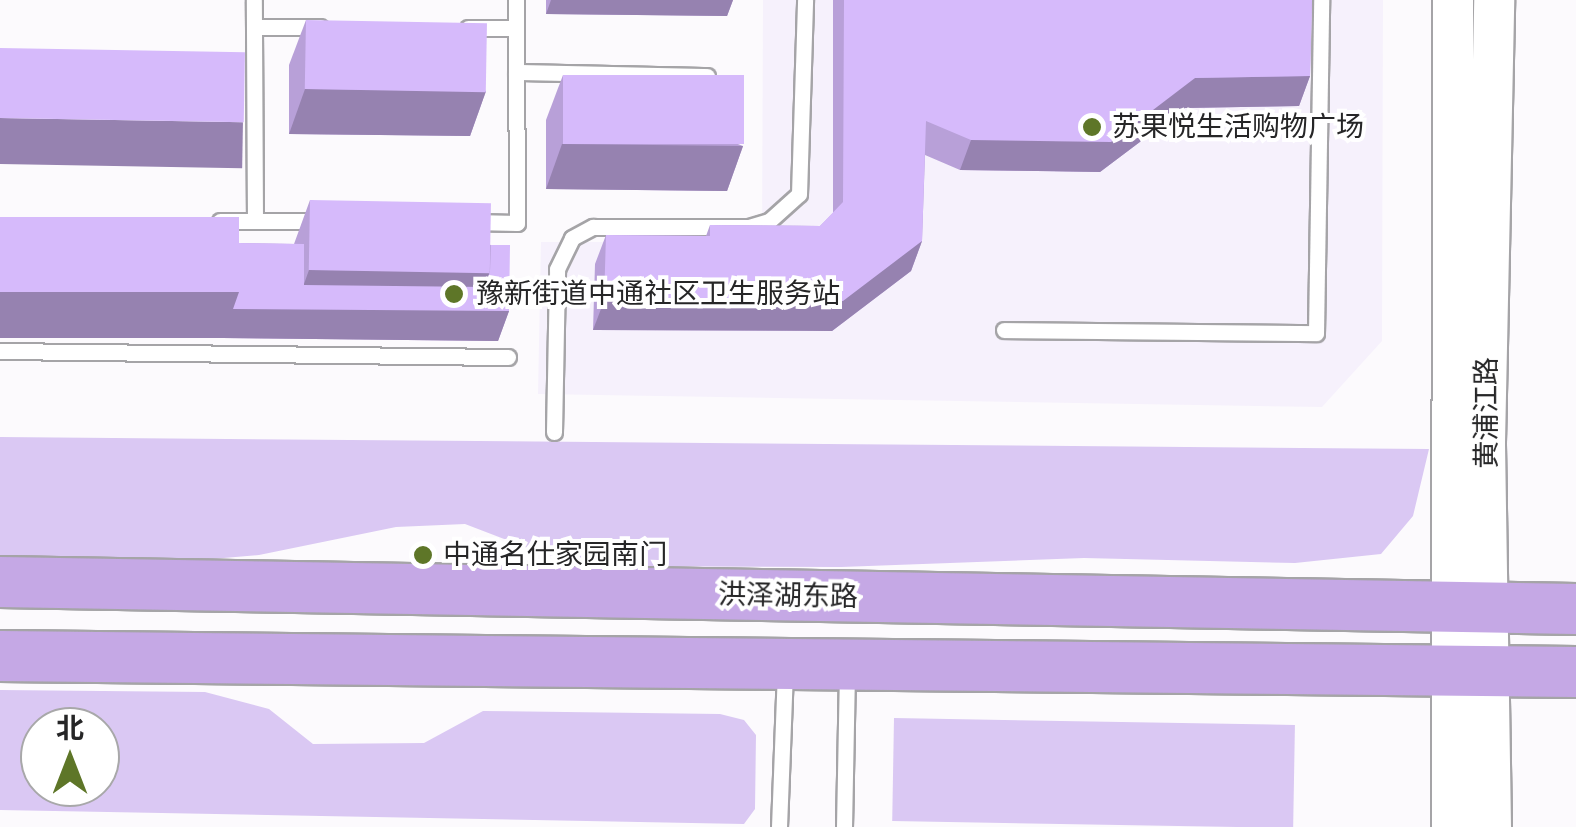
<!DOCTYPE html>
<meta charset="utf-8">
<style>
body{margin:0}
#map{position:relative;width:1576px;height:827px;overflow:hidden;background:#fcfafd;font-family:Bitter,"Noto Sans SC",serif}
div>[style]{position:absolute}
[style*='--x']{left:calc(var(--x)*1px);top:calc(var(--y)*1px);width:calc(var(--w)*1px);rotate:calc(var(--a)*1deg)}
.built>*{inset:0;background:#f6f1fc}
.green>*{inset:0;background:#dac8f3;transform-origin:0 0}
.roads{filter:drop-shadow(2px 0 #a5a4a7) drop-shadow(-2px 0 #a5a4a7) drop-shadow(0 2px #a5a4a7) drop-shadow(0 -2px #a5a4a7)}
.service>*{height:15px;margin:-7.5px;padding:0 7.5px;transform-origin:7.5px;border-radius:7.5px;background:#fff}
.tertiary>*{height:40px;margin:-20px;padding:0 20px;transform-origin:20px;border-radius:20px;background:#fff}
.primary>*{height:50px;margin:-25px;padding:0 25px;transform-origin:25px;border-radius:25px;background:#c5a8e5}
.wall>*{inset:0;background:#b8a0d8}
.shaded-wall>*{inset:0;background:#9682b0;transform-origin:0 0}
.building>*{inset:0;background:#d6bafb;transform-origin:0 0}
.dots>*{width:28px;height:28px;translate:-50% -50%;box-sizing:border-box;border:5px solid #fff;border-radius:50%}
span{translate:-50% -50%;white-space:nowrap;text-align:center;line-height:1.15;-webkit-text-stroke:8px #fff;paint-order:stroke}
.poi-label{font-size:28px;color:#262627}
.left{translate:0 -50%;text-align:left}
.street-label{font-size:28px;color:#262627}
.north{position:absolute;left:20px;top:707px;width:100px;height:100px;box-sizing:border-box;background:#fff;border:2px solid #a8a8a9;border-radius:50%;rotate:0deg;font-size:28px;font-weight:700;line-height:40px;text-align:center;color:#262627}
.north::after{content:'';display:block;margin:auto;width:35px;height:45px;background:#5e7628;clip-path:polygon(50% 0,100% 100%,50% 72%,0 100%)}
</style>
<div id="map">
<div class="built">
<div style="clip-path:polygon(763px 0,1383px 0,1382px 341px,1322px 407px,538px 394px,541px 242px,762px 242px)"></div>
</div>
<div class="green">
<div style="clip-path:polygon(0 437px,1429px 449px,1413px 516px,1381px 554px,1295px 563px,1084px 558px,841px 567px,575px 566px,465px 524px,396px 527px,259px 555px,165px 563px,0 560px)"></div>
<div style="clip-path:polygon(evenodd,0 690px,205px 692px,269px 709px,313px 744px,424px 743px,483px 711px,720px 714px,744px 720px,756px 735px,755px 809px,744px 824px,0 810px,0 690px,40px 727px,100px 727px,100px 787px,40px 787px,40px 727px)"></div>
<div style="left:894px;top:718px;width:401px;height:103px;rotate:1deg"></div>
</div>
<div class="roads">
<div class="service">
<div style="--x:254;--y:27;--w:66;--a:0"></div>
<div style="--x:468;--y:28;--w:48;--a:0"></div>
<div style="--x:516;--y:72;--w:191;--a:1.2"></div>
<div style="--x:220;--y:221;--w:35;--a:0"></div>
<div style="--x:255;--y:221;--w:221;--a:-90.3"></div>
<div style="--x:255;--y:221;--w:65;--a:0"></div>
<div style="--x:473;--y:222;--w:44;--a:1.3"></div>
<div style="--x:517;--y:223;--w:223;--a:-90.3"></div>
<div style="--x:1004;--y:330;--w:312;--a:0.6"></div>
<div style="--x:1316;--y:333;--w:333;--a:-89.1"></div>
<div style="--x:0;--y:351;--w:508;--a:0.68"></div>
<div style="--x:554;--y:432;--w:163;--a:-88.9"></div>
<div style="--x:557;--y:269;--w:34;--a:-64"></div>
<div style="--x:572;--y:238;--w:24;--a:-28"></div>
<div style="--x:593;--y:227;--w:156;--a:0"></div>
<div style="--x:749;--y:227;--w:21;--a:-17"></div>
<div style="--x:769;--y:221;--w:40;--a:-42"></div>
<div style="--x:799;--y:194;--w:194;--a:-88.2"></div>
<div style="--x:779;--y:827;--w:154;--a:-87.8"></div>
<div style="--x:844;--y:827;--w:156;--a:-88.9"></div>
</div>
<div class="tertiary">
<div style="--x:1452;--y:827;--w:827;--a:-89.93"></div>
<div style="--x:1491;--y:827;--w:385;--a:-90.9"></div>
<div style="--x:1485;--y:442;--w:442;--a:-88.8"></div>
</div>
<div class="primary">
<div style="--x:0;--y:582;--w:1576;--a:0.98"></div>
<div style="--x:0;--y:656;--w:1576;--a:0.58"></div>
</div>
</div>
<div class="wall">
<div style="clip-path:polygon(546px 0,733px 0,727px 16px,546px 14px)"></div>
<div style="clip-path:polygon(833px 0,1312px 0,1310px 76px,1299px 106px,1185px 108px,1100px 172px,960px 170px,925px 155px,922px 241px,911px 271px,832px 331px,593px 330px,595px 264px,606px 235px,706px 236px,710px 225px,820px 226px,833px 213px)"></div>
<div style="clip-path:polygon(306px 20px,486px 91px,470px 136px,289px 134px,289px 65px)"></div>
<div style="clip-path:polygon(563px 75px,743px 146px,727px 191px,546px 189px,546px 120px)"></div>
<div style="clip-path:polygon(310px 200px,491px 245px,509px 311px,498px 341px,222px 338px,0 338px,239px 243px,294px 244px)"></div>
</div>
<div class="shaded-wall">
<div style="clip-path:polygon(551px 0,733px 0,727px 16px,546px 14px)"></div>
<div style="clip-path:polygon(1310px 76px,1299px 106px,1185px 108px,1100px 172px,960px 170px,971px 140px,1195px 78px)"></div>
<div style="clip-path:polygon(305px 89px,486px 91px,470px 136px,289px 134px)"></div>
<div style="left:0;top:118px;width:243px;height:46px;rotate:1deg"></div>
<div style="clip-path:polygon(562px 144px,743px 146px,727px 191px,546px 189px)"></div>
<div style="clip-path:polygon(922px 241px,911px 271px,832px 331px,593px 330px,604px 301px)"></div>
<div style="clip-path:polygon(309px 270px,490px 271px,509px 311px,498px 341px,222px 338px,233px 309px,295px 309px)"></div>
<div style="left:0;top:292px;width:239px;height:46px"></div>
</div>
<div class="building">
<div style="clip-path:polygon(844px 0,1312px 0,1310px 76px,1195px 78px,1111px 142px,971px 140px,926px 121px,922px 241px,843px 301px,604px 301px,606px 235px,710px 236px,710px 225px,820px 226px,843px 202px)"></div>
<div style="left:306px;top:20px;width:181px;height:69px;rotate:1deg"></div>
<div style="left:0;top:48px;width:245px;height:70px;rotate:1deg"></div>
<div style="left:563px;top:75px;width:181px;height:69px"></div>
<div style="left:310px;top:200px;width:181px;height:70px;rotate:1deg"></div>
<div style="left:0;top:217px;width:239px;height:75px"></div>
<div style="clip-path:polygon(239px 243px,304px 244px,304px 285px,485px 287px,490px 271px,491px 245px,510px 245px,509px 311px,233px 309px,239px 292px)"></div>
</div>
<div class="dots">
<div style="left:1092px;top:127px;background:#5e7628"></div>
<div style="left:454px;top:294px;background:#5e7628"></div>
<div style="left:423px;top:555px;background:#5e7628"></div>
</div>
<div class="poi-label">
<span class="left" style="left:1112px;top:127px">苏果悦生活购物广场</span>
<span class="left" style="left:476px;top:294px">豫新街道中通社区卫生服务站</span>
<span class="left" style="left:443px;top:555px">中通名仕家园南门</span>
</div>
<div class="street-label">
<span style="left:1487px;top:413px;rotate:-90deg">黄浦江路</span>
<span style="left:788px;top:596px;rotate:1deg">洪泽湖东路</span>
</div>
<div class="north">北</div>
</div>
